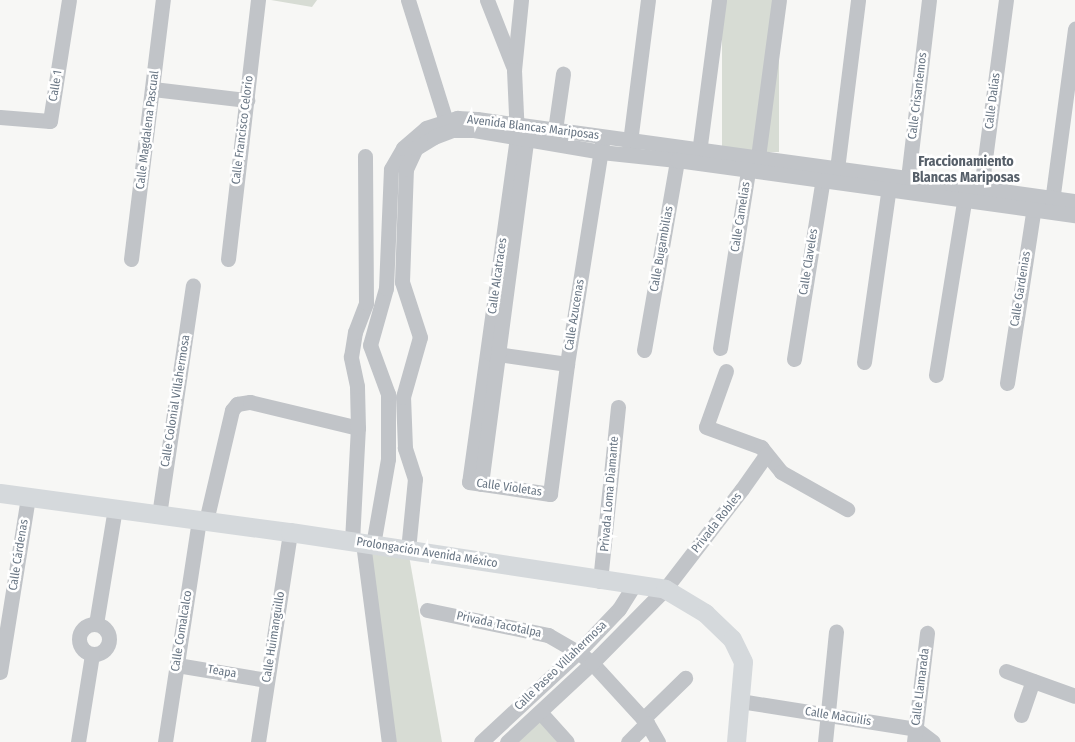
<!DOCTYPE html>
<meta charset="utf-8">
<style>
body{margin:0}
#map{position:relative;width:1075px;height:742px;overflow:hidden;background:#f7f7f5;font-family:"Fira Sans Condensed",sans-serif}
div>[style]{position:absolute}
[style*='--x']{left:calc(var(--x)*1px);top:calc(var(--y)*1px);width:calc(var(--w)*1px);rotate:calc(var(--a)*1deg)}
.green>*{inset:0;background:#d7dcd4;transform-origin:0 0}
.minor>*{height:15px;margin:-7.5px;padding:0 7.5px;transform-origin:7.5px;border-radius:7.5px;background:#c1c4c8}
.minor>.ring{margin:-7.5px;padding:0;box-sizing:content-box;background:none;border:15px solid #c1c4c8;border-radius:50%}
.major>*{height:19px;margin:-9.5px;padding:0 9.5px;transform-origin:9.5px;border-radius:9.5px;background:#d5d9dc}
span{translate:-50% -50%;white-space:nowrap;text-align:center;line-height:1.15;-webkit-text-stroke:5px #fff;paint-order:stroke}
.street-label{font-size:12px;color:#697684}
.neighbourhood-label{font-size:14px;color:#565f69;font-weight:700}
</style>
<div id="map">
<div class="green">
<div style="clip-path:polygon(271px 0,317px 0,312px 7px)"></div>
<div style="left:722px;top:0;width:57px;height:152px"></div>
<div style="clip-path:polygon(363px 543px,408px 550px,442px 742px,389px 742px)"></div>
<div style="clip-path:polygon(540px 712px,567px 742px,507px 742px)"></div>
</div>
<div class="minor">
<div style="--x:408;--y:0;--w:127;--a:72.6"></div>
<div style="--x:487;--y:0;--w:71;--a:68.5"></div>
<div style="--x:521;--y:0;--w:70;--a:95.7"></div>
<div style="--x:514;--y:70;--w:67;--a:87.4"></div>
<div style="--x:517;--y:137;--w:348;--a:97.9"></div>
<div style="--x:469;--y:482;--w:82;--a:8.4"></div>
<div style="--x:550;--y:494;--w:131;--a:-82.5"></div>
<div style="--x:567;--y:364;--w:224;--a:-81"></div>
<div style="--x:153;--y:89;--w:95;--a:6.7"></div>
<div style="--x:0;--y:117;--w:50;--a:4.6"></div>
<div style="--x:50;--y:121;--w:122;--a:-81.1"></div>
<div style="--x:555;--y:130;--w:57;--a:-81.9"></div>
<div style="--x:629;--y:150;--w:151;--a:-82.8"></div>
<div style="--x:698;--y:160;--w:161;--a:-82.5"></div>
<div style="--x:836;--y:177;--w:178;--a:-82.9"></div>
<div style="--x:907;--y:187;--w:188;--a:-83.3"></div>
<div style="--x:980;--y:197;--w:199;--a:-82.5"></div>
<div style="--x:1051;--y:209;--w:182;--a:-82.4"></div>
<div style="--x:131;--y:259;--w:261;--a:-83"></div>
<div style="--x:228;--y:259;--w:261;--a:-83.4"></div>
<div style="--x:720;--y:348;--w:179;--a:-81"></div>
<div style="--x:748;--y:171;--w:17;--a:-54"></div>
<div style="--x:758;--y:157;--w:158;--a:-82.4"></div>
<div style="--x:644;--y:350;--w:203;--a:-80.1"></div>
<div style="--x:490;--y:353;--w:78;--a:8.1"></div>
<div style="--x:794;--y:359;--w:189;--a:-80.9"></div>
<div style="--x:864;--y:362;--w:184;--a:-81.9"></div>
<div style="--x:726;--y:371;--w:59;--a:109.7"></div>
<div style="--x:706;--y:427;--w:59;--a:20"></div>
<div style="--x:761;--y:447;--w:32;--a:51"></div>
<div style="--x:781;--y:472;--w:76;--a:29.3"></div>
<div style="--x:936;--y:375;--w:188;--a:-80.8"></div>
<div style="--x:1007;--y:383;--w:185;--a:-81.3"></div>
<div style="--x:481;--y:484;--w:358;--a:-82.5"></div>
<div style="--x:159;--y:515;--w:232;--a:-81.6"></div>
<div style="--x:206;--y:521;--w:114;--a:-76.8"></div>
<div style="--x:232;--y:410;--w:8;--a:-50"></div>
<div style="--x:237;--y:404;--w:13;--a:-9"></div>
<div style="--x:250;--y:402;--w:111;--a:13.5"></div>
<div style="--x:352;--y:541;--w:113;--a:-87"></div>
<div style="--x:358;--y:428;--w:42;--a:-91.4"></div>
<div style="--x:357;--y:386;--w:30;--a:-102"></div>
<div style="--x:351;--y:357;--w:25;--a:-81"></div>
<div style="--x:355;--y:332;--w:31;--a:-69"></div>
<div style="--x:366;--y:303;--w:147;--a:-90.4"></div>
<div style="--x:363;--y:543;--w:201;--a:82.6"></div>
<div style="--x:373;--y:545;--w:87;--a:-80.1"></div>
<div style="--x:388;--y:459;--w:65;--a:-90"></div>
<div style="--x:388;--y:394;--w:52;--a:-110.2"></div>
<div style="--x:370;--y:345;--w:59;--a:-74.3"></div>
<div style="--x:386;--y:288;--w:119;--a:-87.6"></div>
<div style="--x:391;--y:169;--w:24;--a:-60"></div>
<div style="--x:403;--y:148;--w:30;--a:-41"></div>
<div style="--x:426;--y:128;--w:33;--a:-18"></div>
<div style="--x:457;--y:118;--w:20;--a:3"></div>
<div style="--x:477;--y:119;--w:604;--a:7.81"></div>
<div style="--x:408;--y:550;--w:71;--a:-84.4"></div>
<div style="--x:415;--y:479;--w:33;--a:-108"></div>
<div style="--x:405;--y:448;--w:51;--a:-92.2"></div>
<div style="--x:403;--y:397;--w:62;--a:-74.2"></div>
<div style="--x:420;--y:337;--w:58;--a:-108.1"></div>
<div style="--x:402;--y:282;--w:113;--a:-88"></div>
<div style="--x:406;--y:169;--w:23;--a:-65"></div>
<div style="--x:416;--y:148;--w:21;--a:-31"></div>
<div style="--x:434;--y:137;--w:19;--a:-21"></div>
<div style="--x:452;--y:130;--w:22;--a:0"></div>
<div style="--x:474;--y:130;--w:129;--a:9.8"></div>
<div style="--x:601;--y:152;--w:76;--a:6"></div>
<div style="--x:677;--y:160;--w:402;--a:7.9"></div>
<div style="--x:600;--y:581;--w:175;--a:-84.1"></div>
<div style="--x:427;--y:610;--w:124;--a:11.7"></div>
<div style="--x:548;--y:635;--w:34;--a:30"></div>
<div style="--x:578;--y:652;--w:18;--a:38"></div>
<div style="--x:592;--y:663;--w:81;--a:47.5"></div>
<div style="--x:647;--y:723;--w:22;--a:60"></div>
<div class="ring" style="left:79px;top:624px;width:15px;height:15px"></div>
<div style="--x:96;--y:624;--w:118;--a:-80.7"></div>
<div style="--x:177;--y:665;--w:91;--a:9.5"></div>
<div style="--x:1006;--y:671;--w:73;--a:19.9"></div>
<div style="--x:0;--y:672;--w:177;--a:-80.9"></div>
<div style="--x:740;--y:701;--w:178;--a:9"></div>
<div style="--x:916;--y:729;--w:21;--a:37"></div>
<div style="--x:540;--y:712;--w:40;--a:48"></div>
<div style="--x:1021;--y:715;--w:36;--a:-71"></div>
<div style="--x:643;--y:719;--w:59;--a:-44.3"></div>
<div style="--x:78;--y:742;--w:88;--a:-80.9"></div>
<div style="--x:165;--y:742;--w:225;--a:-81.3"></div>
<div style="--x:258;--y:742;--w:212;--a:-81.3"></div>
<div style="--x:481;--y:742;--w:132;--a:-42.9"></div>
<div style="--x:578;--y:652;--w:59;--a:-46.4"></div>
<div style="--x:619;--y:609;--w:28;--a:-58"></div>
<div style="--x:507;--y:742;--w:116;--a:-42.9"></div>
<div style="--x:592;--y:663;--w:104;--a:-45.4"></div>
<div style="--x:665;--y:589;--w:126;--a:-52.4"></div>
<div style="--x:742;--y:489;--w:42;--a:-54.8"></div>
<div style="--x:628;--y:742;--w:27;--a:-45"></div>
<div style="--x:825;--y:742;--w:111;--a:-84.3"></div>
<div style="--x:914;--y:742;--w:110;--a:-83.2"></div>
</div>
<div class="major">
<div style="--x:0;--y:493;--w:293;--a:7.7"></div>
<div style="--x:290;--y:532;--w:379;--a:8.6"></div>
<div style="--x:665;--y:589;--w:47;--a:31"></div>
<div style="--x:705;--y:613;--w:37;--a:44"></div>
<div style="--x:732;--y:639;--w:25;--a:64"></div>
<div style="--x:743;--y:662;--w:80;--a:95"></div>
</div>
<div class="street-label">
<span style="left:56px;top:86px;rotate:-81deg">Calle 1</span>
<span style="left:918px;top:96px;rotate:-83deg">Calle Crisantemos</span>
<span style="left:993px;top:101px;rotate:-83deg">Calle Dalias</span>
<span style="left:533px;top:128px;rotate:7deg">Avenida Blancas Mariposas</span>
<span style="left:148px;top:130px;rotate:-83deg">Calle Magdalena Pascual</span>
<span style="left:243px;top:130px;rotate:-83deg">Calle Francisco Celorio</span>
<span style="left:741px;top:217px;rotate:-81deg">Calle Camelias</span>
<span style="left:662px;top:249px;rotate:-80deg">Calle Bugambilias</span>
<span style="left:809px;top:262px;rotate:-81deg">Calle Claveles</span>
<span style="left:498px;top:276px;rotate:-82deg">Calle Alcatraces</span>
<span style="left:1021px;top:289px;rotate:-81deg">Calle Gardenias</span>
<span style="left:575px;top:315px;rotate:-81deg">Calle Azucenas</span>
<span style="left:176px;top:401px;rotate:-81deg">Calle Colonial Villahermosa</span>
<span style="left:509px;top:488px;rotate:8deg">Calle Violetas</span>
<span style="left:610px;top:494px;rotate:-85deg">Privada Loma Diamante</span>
<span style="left:717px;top:523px;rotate:-52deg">Privada Robles</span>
<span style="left:427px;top:553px;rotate:9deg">Prolongación Avenida México</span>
<span style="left:19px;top:555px;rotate:-81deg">Calle Cárdenas</span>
<span style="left:499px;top:625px;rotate:12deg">Privada Tacotalpa</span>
<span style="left:182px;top:631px;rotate:-81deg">Calle Comalcalco</span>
<span style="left:274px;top:637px;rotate:-81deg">Calle Huimanguillo</span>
<span style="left:561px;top:666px;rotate:-44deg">Calle Paseo Villahermosa</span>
<span style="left:222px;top:672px;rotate:9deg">Teapa</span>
<span style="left:921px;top:687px;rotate:-83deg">Calle Llamarada</span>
<span style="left:838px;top:717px;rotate:9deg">Calle Macuilis</span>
</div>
<div class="neighbourhood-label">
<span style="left:966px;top:170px">Fraccionamiento<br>Blancas Mariposas</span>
</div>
</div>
